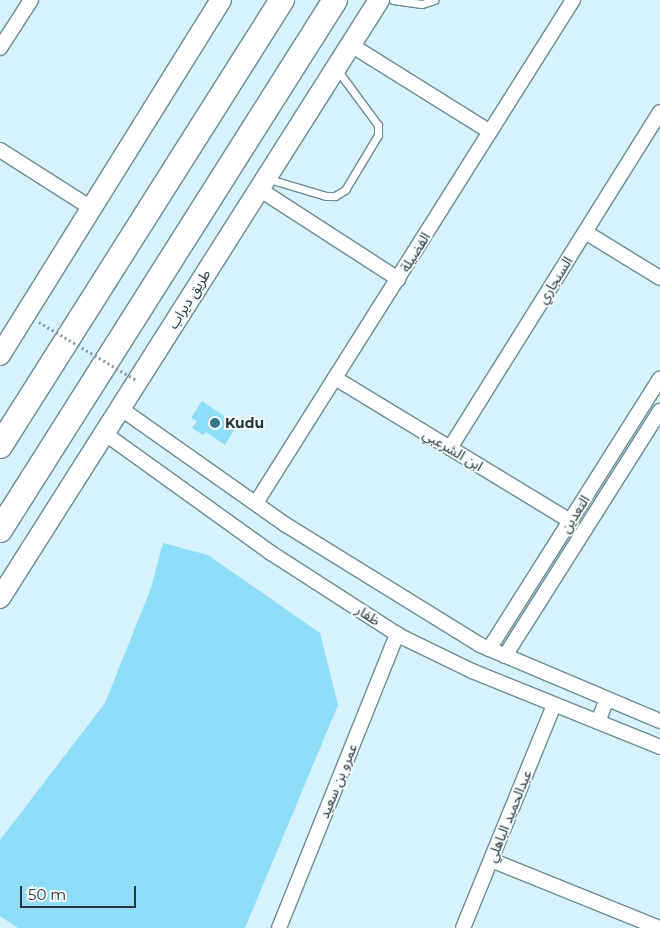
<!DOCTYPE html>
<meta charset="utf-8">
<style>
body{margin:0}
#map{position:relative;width:660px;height:928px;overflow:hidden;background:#d6f2fc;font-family:Montserrat,"Noto Sans Arabic",sans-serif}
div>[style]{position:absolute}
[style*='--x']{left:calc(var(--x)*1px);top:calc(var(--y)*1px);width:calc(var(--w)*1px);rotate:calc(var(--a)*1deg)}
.building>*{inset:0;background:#8edef9}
.roads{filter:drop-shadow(1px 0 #6b8b97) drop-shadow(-1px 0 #6b8b97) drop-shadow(0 1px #6b8b97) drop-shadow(0 -1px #6b8b97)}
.service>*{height:7px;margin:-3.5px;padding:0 3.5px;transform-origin:3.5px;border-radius:3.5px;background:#fff}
.minor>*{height:14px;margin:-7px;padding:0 7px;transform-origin:7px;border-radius:7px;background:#fff}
.secondary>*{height:20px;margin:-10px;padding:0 10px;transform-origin:10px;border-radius:10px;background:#fff}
.trunk>*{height:24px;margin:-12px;padding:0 12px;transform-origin:12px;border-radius:12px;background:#fff}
.path-bridge>*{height:2.5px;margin-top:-1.25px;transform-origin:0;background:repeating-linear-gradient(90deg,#82979f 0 2.5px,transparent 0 5px)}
.dots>*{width:14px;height:14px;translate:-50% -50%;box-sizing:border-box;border:2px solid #f4fbfd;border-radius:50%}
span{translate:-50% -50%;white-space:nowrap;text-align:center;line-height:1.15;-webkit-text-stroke:4px #f4fbfd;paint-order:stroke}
.street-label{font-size:14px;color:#27353a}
.poi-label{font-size:14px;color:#27353a;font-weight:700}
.left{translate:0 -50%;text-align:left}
.scale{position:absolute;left:20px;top:886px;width:116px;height:22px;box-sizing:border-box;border:2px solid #27353a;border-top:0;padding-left:6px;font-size:15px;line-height:18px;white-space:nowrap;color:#27353a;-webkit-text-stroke:4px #f4fbfd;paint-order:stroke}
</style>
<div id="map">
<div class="building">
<div style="clip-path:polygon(202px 401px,237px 425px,225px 445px,206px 432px,203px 435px,192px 428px,197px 421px,191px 418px)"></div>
<div style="clip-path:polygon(163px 543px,208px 555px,320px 633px,338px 705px,245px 928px,18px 928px,0 916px,0 840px,105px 703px,151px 588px)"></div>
</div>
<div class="roads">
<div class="service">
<div style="--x:393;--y:0;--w:29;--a:8"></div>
<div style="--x:422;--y:4;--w:13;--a:-18"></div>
<div style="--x:269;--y:179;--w:59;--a:16.6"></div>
<div style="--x:326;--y:196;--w:9;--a:0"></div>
<div style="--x:335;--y:196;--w:12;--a:-31"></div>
<div style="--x:345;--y:190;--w:64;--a:-59"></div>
<div style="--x:378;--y:135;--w:10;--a:-90"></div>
<div style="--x:378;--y:125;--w:67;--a:-126.5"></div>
</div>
<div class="minor">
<div style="--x:351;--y:45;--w:164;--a:32"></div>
<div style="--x:0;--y:48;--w:57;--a:-57.1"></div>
<div style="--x:0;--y:150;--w:108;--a:32.5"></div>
<div style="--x:259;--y:189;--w:166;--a:32.9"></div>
<div style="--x:585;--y:232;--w:88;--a:31.5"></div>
<div style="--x:335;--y:378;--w:275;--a:31.3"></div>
<div style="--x:120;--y:408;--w:203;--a:35.2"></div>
<div style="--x:286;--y:525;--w:228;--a:31.7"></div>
<div style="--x:480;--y:645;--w:195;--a:22.9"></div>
<div style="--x:104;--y:433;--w:206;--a:35.7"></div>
<div style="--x:271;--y:553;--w:153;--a:32.8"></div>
<div style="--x:400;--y:636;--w:80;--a:25.9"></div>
<div style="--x:472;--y:671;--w:203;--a:22"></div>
<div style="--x:450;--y:448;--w:396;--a:-58"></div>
<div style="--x:256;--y:503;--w:595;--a:-57.78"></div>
<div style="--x:489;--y:649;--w:320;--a:-57.7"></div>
<div style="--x:505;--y:656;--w:290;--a:-57.7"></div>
<div style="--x:598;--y:722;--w:25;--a:-69"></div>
<div style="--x:491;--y:860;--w:181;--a:22"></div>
<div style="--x:279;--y:928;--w:317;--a:-68.1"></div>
<div style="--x:463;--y:928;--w:241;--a:-67.8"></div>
</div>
<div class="secondary">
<div style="--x:0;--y:355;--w:418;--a:-58.1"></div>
<div style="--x:0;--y:598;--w:708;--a:-57.63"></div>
</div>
<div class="trunk">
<div style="--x:0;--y:446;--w:528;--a:-57.7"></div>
<div style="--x:0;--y:530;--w:627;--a:-57.7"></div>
</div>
</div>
<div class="path-bridge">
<div style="--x:39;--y:322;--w:115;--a:30.8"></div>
</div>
<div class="dots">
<div style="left:215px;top:423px;background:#37778b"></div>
</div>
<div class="street-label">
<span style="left:415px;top:252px;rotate:-58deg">الفضيلة</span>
<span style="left:555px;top:280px;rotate:-58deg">السنجاري</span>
<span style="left:189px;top:299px;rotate:-58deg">طريق ديراب</span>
<span style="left:453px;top:450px;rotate:31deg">ابن الشرعبي</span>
<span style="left:575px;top:514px;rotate:-58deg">التعدين</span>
<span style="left:368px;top:615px;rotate:33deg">ظفار</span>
<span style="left:338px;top:781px;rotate:-68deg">عمرو بن سعيد</span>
<span style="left:509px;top:816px;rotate:-68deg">عبدالحميد الباهلي</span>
</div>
<div class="poi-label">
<span class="left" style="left:225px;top:423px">Kudu</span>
</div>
<div class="scale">50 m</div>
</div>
